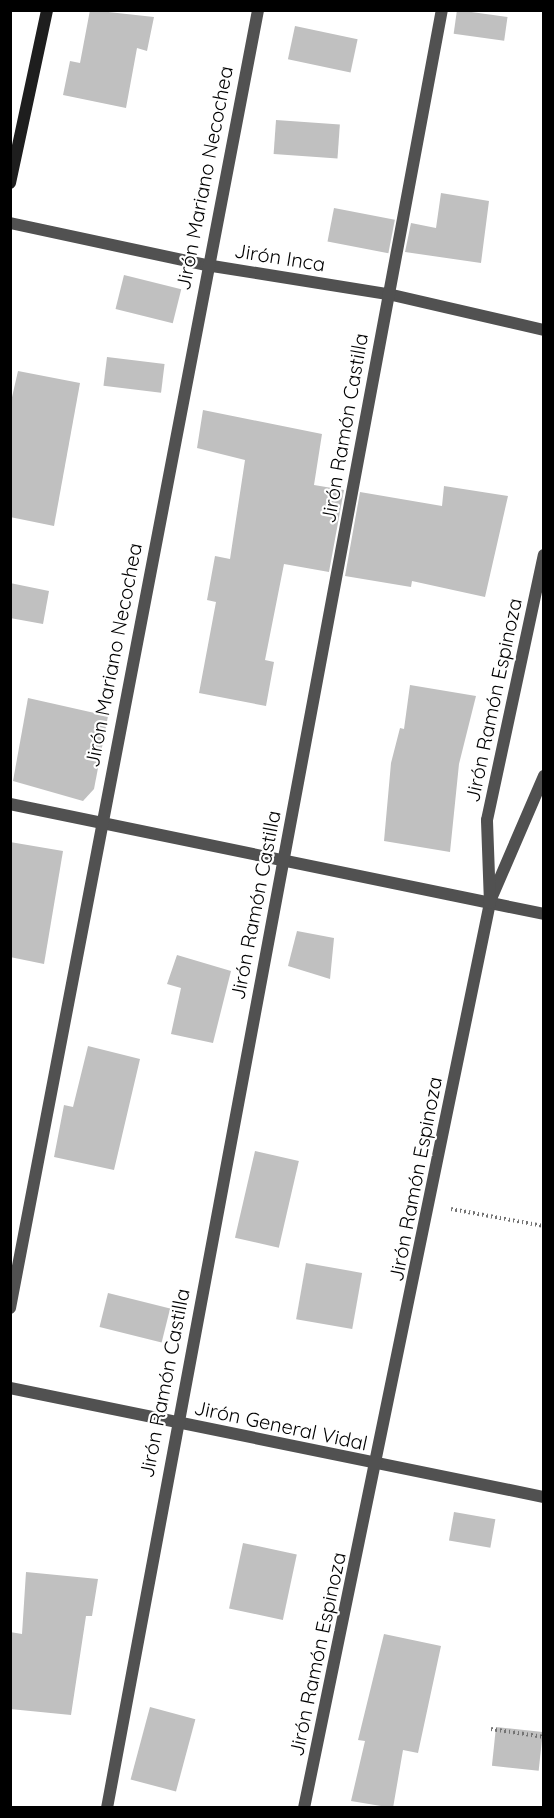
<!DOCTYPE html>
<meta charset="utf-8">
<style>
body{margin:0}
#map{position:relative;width:554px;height:1818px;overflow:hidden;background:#fff;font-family:Quicksand,sans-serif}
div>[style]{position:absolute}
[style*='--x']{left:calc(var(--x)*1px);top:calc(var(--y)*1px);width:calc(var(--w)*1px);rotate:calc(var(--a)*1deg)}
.building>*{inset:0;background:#c0c0c0;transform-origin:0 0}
.path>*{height:4px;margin-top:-2px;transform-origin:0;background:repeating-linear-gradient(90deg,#737373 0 1.5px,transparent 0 4.5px)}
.street>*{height:12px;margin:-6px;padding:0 6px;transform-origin:6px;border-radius:6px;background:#515151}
.secondary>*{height:12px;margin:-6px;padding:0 6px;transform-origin:6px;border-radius:6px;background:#1e1e1e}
span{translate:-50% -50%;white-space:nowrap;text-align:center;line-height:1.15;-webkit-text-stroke:4.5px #fff;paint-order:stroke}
.street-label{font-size:20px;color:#000}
.frame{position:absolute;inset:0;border:12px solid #000;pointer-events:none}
</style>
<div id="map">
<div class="building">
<div style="clip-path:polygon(90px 10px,154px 17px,147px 51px,137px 48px,126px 108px,63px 95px,70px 61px,80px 63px)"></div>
<div style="left:457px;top:10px;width:51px;height:24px;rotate:8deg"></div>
<div style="left:295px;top:26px;width:64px;height:34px;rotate:12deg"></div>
<div style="left:276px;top:120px;width:64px;height:34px;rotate:4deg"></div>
<div style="clip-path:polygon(441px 193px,489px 201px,481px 263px,405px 252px,411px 223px,436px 228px)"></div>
<div style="left:334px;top:208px;width:62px;height:34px;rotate:11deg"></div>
<div style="left:124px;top:275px;width:59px;height:35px;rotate:14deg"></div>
<div style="left:107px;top:357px;width:58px;height:29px;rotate:7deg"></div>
<div style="clip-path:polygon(18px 371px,80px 383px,54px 526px,10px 517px,10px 406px)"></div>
<div style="clip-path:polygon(203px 410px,322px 434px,314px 485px,344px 490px,329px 572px,284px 564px,265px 660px,274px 662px,266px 706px,199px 693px,216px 602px,207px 600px,215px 556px,230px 559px,245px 460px,197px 448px)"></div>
<div style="clip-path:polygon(444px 486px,508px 496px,485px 597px,412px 581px,411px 587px,345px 576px,360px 492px,442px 506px)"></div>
<div style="clip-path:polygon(10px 583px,49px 591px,43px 624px,10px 618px)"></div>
<div style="clip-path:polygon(410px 685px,476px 696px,459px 764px,450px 852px,384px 841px,391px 763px,400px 728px,404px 729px)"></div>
<div style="clip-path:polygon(28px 698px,108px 716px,94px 789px,83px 801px,13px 781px)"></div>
<div style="clip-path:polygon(10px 842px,63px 851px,44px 964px,10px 957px)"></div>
<div style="clip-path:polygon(297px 931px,334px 938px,330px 979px,288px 966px)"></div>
<div style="clip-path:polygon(177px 955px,231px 971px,213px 1043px,171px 1034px,181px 988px,167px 984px)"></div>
<div style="clip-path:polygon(88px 1046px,140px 1059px,114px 1170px,54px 1157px,64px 1105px,73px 1107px)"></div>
<div style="left:255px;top:1151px;width:45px;height:89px;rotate:13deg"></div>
<div style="left:306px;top:1263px;width:57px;height:57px;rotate:10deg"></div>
<div style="left:108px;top:1293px;width:64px;height:35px;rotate:14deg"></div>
<div style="left:454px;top:1512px;width:42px;height:29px;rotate:10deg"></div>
<div style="left:243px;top:1543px;width:55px;height:67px;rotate:12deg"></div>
<div style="clip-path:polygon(26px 1572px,98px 1579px,92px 1616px,86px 1616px,71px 1715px,10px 1709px,10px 1632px,22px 1634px)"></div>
<div style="clip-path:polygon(384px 1634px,441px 1646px,418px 1753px,403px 1750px,393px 1808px,351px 1801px,365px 1741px,358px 1740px)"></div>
<div style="left:150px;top:1707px;width:47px;height:75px;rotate:15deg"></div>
<div style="left:496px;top:1727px;width:47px;height:39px;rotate:6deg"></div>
</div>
<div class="path">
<div style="--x:451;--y:1209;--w:95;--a:10.4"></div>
<div style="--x:491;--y:1729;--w:54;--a:8.6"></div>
</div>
<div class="street">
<div style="--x:10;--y:223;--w:200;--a:12.1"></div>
<div style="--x:206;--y:265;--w:184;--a:9.1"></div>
<div style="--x:388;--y:294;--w:160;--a:13"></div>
<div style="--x:10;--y:804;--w:545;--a:11.64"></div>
<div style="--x:491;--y:899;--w:134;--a:-66.7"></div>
<div style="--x:10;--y:1308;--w:1321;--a:-79.18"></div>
<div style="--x:10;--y:1388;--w:545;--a:11.54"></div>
<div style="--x:107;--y:1808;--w:1829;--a:-79.45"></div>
<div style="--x:304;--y:1808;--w:924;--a:-78.39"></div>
<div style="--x:490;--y:903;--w:83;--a:-92.1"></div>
<div style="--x:487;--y:820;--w:271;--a:-77.9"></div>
</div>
<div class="secondary">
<div style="--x:10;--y:183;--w:177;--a:-77.9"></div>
</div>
<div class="street-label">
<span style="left:204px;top:178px;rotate:-79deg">Jirón Mariano Necochea</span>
<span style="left:280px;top:257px;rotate:9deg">Jirón Inca</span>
<span style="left:344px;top:428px;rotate:-80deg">Jirón Ramón Castilla</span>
<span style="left:113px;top:655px;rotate:-79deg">Jirón Mariano Necochea</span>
<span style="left:493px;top:700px;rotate:-78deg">Jirón Ramón Espinoza</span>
<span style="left:255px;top:905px;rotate:-79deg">Jirón Ramón Castilla</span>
<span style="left:415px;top:1179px;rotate:-79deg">Jirón Ramón Espinoza</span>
<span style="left:164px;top:1383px;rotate:-79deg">Jirón Ramón Castilla</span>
<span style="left:281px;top:1425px;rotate:12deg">Jirón General Vidal</span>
<span style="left:317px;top:1654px;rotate:-78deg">Jirón Ramón Espinoza</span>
</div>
<div class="frame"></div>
</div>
